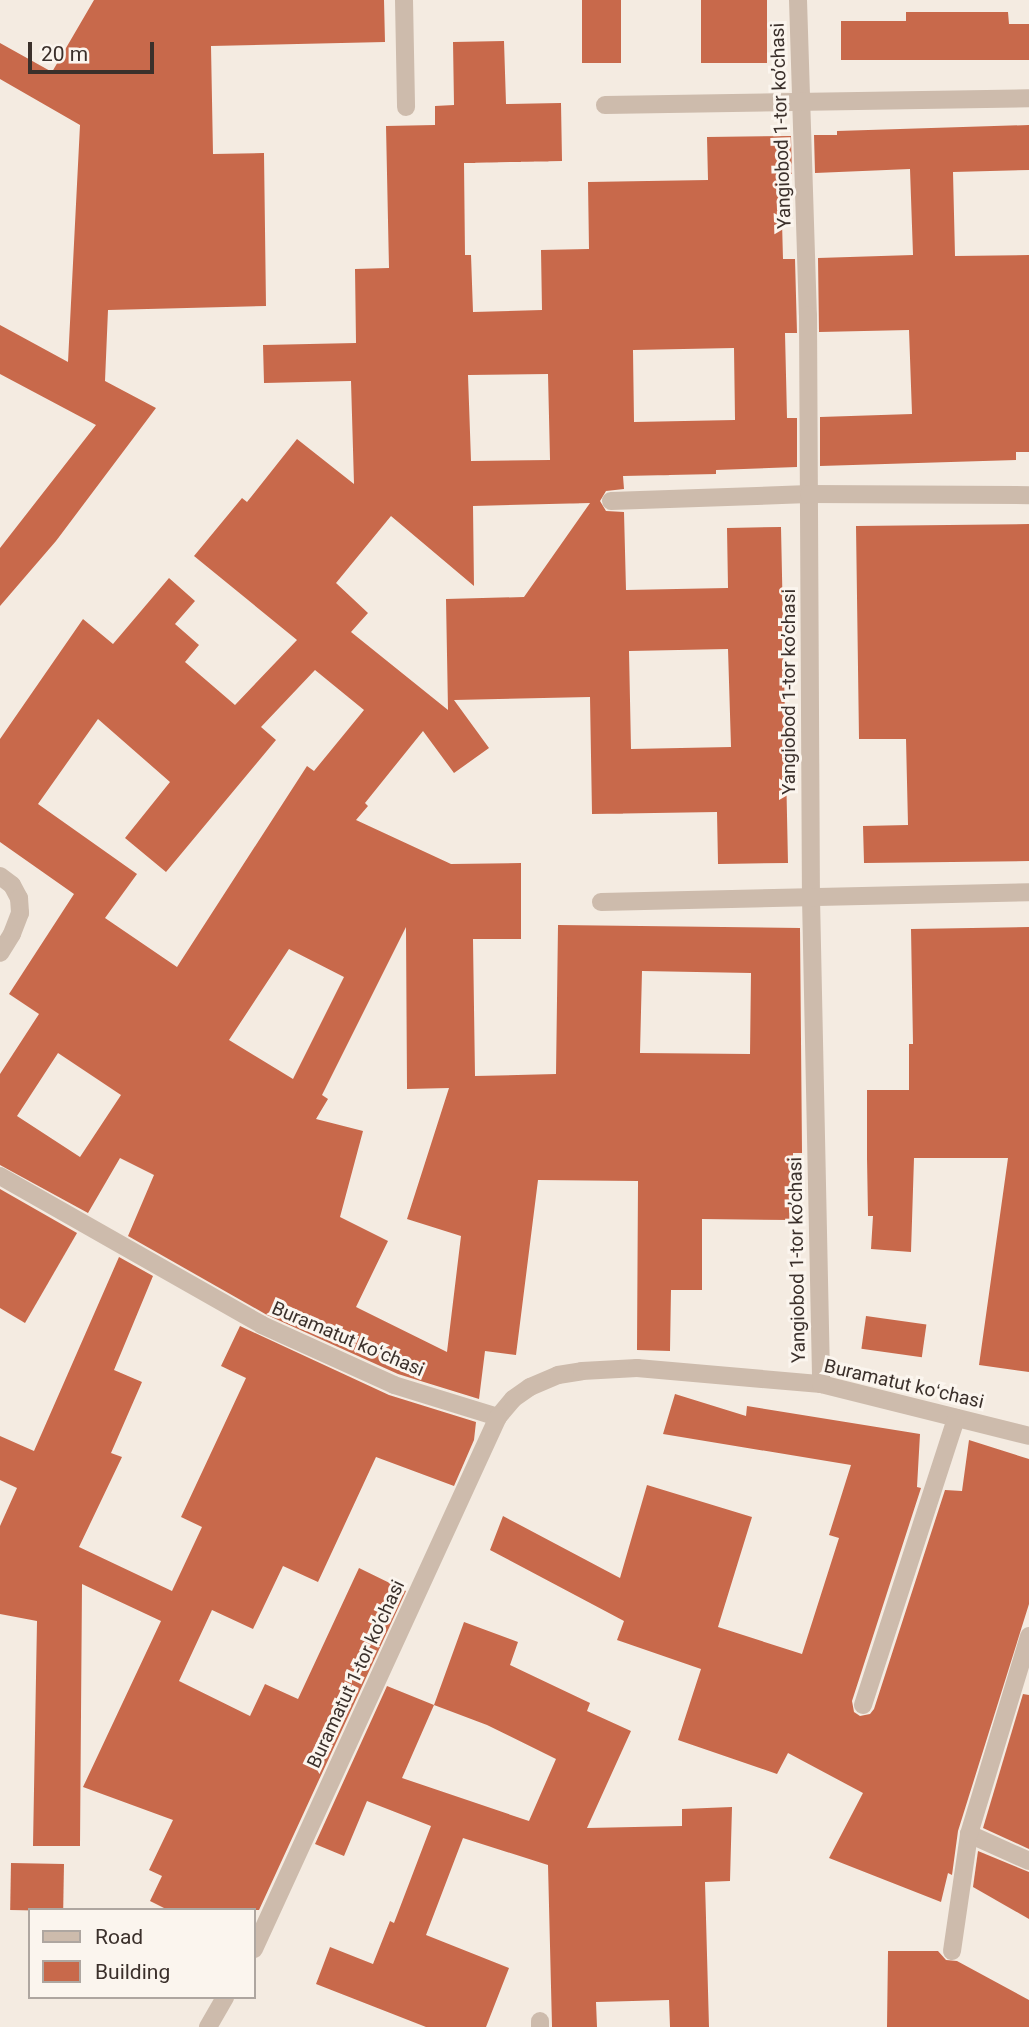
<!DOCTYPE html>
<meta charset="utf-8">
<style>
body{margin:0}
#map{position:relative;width:1029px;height:2027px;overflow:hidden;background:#f4ebe1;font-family:Roboto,sans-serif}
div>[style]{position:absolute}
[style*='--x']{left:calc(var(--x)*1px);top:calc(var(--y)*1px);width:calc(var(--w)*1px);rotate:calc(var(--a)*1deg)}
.building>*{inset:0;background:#c8694b;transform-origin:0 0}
.minor>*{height:18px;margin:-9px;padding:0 9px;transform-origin:9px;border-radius:9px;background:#cdbbac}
span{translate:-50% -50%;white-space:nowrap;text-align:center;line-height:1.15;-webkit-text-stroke:6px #fbf5ee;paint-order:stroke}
.street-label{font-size:19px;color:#3b302b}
.legend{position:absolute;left:28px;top:1908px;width:228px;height:91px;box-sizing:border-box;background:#fbf5ee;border:2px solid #aea6a0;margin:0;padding:9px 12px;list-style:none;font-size:21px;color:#3b302b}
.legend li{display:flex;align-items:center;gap:14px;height:35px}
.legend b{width:35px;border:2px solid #aea6a0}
.scale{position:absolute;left:28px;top:42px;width:126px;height:32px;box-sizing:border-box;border:4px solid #3b302b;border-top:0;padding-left:9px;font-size:21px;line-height:24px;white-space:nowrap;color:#3b302b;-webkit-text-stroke:5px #fbf5ee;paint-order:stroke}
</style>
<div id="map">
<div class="building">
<div style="clip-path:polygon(94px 0,384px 0,385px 42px,211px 46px,213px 154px,264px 153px,266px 306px,108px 310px,105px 381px,156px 408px,56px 541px,0 606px,0 548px,96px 425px,0 374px,0 325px,68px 362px,80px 125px,0 79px,0 43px,52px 72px)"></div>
<div style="left:582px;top:0;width:39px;height:63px"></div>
<div style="left:701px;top:0;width:66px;height:63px"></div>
<div style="clip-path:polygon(906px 12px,1008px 12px,1009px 24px,1029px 24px,1029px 60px,841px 60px,841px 21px,906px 21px)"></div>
<div style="clip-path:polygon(evenodd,504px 41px,506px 104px,561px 103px,562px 161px,464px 163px,465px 255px,471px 255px,473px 312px,542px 310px,541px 250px,589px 249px,588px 182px,708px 180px,707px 137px,791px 136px,792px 174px,782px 174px,782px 221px,783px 259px,795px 259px,797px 333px,785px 333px,787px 418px,797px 418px,797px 467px,716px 470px,716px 474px,623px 476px,624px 489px,606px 491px,600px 501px,606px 511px,624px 512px,626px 590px,728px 588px,727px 528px,781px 527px,788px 863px,718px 864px,717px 812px,592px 814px,590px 697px,454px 700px,489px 748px,454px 773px,423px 731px,365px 803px,368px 806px,356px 820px,451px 864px,521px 863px,521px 939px,473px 939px,475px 1076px,556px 1074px,558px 925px,800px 928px,802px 1153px,793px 1153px,792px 1220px,702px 1219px,702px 1290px,671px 1290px,670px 1351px,637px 1350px,638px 1181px,538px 1180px,516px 1355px,485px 1351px,479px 1399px,398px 1374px,267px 1315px,128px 1236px,154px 1175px,120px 1158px,88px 1213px,0 1165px,0 1074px,39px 1014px,9px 994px,74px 894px,0 842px,0 739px,83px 619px,113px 644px,169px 578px,195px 601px,175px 624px,199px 645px,185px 662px,235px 705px,297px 640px,194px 556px,242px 498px,247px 502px,297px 439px,354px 484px,351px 381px,264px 383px,263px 345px,356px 343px,355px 269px,389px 268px,386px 126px,435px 125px,435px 106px,454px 105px,453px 42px,504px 41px,734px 348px,735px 420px,634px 422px,633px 350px,734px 348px,504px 41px,548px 374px,550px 460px,471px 461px,468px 375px,548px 374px,504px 41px,590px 503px,524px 597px,446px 599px,448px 710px,351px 632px,368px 613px,336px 583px,391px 516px,474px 586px,473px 506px,590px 503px,504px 41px,728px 649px,731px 747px,631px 749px,629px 651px,728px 649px,504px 41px,315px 670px,364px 710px,314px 771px,307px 766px,177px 967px,105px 918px,137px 874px,38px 804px,98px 719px,170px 782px,125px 838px,166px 872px,276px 740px,261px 727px,315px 670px,504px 41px,406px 927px,407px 1089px,449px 1088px,407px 1219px,461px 1236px,447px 1352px,356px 1307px,388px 1241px,340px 1217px,363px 1131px,316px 1119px,328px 1099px,322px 1095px,406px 927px,504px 41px,289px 949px,344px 977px,293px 1079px,229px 1040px,289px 949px,504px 41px,642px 971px,751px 973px,750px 1054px,640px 1053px,642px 971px,504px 41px,58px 1053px,121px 1095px,80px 1157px,17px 1116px,58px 1053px)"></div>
<div style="clip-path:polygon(1029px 125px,1029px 170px,953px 172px,955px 256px,1029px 255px,1029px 452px,1016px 452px,1016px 460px,820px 466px,820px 417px,912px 414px,909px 330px,819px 332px,818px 258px,913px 255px,910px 169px,815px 173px,814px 135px,837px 135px,837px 131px)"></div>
<div style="clip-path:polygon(1029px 524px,1029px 861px,864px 863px,863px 826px,908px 825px,906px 739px,859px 739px,856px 526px)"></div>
<div style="clip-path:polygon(1029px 927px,1029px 1372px,979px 1365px,1008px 1158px,914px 1158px,911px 1252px,871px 1249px,873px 1216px,868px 1216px,867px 1158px,867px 1090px,909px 1090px,909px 1044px,913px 1044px,911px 929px)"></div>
<div style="clip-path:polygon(0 1189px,77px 1233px,25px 1323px,0 1308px)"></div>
<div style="clip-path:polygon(119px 1257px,153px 1276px,114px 1370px,142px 1382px,111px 1453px,122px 1457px,79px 1547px,172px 1591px,202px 1527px,181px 1517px,246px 1378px,221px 1366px,240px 1326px,389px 1395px,476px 1422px,474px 1440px,454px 1486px,376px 1457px,318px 1582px,283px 1566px,253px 1629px,212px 1610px,179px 1681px,250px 1716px,265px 1684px,298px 1699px,359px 1568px,406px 1591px,259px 1910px,168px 1910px,150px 1901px,162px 1876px,149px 1870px,173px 1820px,83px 1787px,161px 1621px,82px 1584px,80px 1846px,33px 1846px,37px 1621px,0 1614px,0 1526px,17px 1488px,0 1480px,0 1436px,34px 1451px)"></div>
<div style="left:866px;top:1316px;width:61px;height:33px;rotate:8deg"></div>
<div style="clip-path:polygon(675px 1394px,746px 1416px,747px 1406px,920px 1434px,917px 1487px,921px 1488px,852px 1701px,854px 1712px,860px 1716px,870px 1714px,874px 1709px,945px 1490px,962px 1491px,969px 1440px,1029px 1459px,1029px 1604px,958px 1831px,952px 1875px,948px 1873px,941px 1902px,829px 1858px,863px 1793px,788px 1753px,777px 1774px,678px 1740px,701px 1669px,617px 1640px,624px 1621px,490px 1550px,503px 1516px,620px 1578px,647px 1485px,752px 1517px,718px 1627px,802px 1654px,839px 1538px,829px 1535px,851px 1465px,663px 1434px)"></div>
<div style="clip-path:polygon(evenodd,464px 1622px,518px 1642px,510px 1665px,590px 1703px,587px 1711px,631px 1731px,587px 1828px,682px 1826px,682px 1809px,732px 1807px,730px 1881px,705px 1882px,709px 2027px,670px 2027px,669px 2000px,596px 2002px,597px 2027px,552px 2027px,548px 1865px,463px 1838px,426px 1935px,509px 1968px,486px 2027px,426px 2027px,316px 1984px,330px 1947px,373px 1964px,390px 1921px,394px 1923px,431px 1826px,367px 1801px,344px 1856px,315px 1844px,387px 1686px,434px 1705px,464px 1622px,434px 1705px,487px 1725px,556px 1759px,529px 1821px,402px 1778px,434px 1705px)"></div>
<div style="clip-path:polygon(1023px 1694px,1029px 1695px,1029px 1849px,983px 1828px)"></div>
<div style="clip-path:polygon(978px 1851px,1029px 1872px,1029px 1919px,973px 1887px)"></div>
<div style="left:11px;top:1863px;width:53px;height:47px;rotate:1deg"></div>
<div style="clip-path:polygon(888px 1951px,938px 1951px,946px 1960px,957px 1961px,1029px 2000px,1029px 2027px,887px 2027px)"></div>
</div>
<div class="minor">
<div style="--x:404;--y:0;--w:107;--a:88.9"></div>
<div style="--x:798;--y:0;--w:315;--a:88.2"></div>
<div style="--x:808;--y:315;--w:583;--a:89.71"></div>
<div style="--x:811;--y:898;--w:486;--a:88.8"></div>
<div style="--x:605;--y:105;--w:424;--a:-0.9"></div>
<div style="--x:611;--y:501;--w:198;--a:-2"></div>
<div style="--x:809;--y:494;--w:220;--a:0.3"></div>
<div style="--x:0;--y:876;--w:15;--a:37"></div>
<div style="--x:12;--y:885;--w:15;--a:62"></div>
<div style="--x:19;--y:898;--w:15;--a:86"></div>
<div style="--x:20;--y:913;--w:22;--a:111"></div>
<div style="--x:12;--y:934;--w:22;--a:122"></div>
<div style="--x:601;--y:902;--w:428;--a:-1.3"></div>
<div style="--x:0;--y:1176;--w:301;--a:29.6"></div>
<div style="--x:262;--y:1325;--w:145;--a:24.4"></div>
<div style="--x:394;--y:1385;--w:109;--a:17.1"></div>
<div style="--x:498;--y:1417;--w:23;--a:-50"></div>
<div style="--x:513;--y:1399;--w:21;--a:-35"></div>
<div style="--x:530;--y:1387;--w:30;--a:-23"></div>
<div style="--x:558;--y:1375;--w:24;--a:-9"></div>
<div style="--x:582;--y:1371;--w:55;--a:-3.1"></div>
<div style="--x:637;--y:1368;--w:185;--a:5"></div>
<div style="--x:821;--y:1384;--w:214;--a:14"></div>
<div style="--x:863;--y:1705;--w:302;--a:-72"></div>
<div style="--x:969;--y:1834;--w:66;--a:24.2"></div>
<div style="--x:254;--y:1949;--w:585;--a:-65.36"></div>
<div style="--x:952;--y:1951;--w:118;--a:-81.7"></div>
<div style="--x:969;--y:1834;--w:207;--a:-73.1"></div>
<div style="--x:540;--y:2021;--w:6;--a:90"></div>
<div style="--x:208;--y:2027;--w:34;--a:-60"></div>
</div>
<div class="street-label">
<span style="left:781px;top:126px;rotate:-92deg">Yangiobod 1-tor koʼchasi</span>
<span style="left:789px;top:692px;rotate:-90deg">Yangiobod 1-tor koʼchasi</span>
<span style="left:797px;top:1260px;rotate:-91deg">Yangiobod 1-tor koʼchasi</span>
<span style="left:348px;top:1339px;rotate:23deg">Buramatut koʻchasi</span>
<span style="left:904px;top:1384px;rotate:13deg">Buramatut koʻchasi</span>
<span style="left:356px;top:1674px;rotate:-65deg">Buramatut 1-tor koʼchasi</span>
</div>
<ul class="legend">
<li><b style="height:9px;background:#cdbbac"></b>Road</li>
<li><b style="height:19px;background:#c8694b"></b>Building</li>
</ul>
<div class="scale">20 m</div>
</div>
